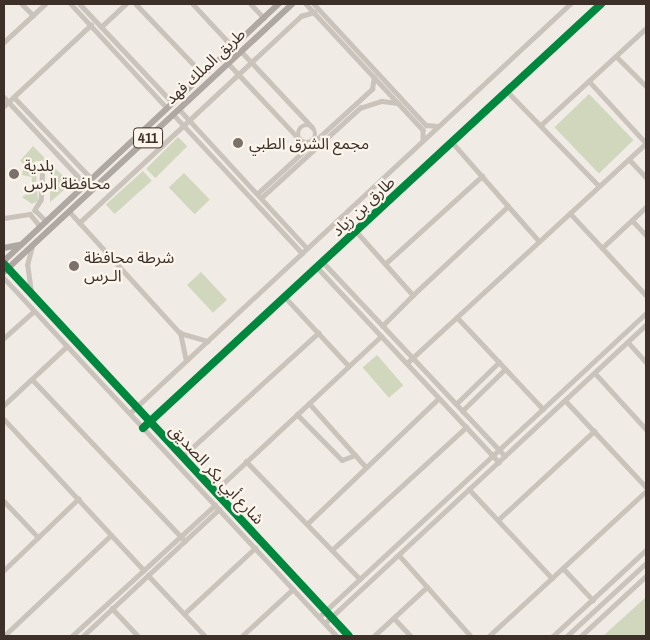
<!DOCTYPE html>
<meta charset="utf-8">
<style>
body{margin:0}
#map{position:relative;width:650px;height:640px;overflow:hidden;background:#f0ebe4;font-family:"Archivo Narrow","Noto Sans Arabic",sans-serif}
div>[style]{position:absolute}
[style*='--x']{left:calc(var(--x)*1px);top:calc(var(--y)*1px);width:calc(var(--w)*1px);rotate:calc(var(--a)*1deg)}
.green>*{inset:0;background:#d0d7bc;transform-origin:0 0}
.minor>*{height:4.5px;margin:-2.25px;padding:0 2.25px;transform-origin:2.25px;border-radius:2.25px;background:#cac3bc}
.minor>.ring{margin:-2.25px;padding:0;box-sizing:content-box;background:none;border:4.5px solid #cac3bc;border-radius:50%}
.major>*{height:5.5px;margin:-2.75px;padding:0 2.75px;transform-origin:2.75px;border-radius:2.75px;background:#afa7a1}
.cycleway>*{height:8px;margin:-4px;padding:0 4px;transform-origin:4px;border-radius:4px;background:#00873e}
.dots>*{width:14px;height:14px;translate:-50% -50%;box-sizing:border-box;border:2px solid #fcf5ec;border-radius:50%}
span{translate:-50% -50%;white-space:nowrap;text-align:center;line-height:1.15;-webkit-text-stroke:4.5px #fcf5ec;paint-order:stroke}
.shield-label span{padding:1px 4px;background:#fcf5ec;border:1px solid;border-radius:4px;-webkit-text-stroke-width:0}
.shield-label{font-size:15px;color:#3c3029;font-weight:700}
.street-label{font-size:16px;color:#3c3029}
.poi-label{font-size:16px;color:#3c3029}
.left{translate:0 -50%;text-align:left}
.frame{position:absolute;inset:0;border:5px solid #3c3029;pointer-events:none}
</style>
<div id="map">
<div class="green">
<div style="left:589px;top:94px;width:64px;height:48px;rotate:46deg"></div>
<div style="left:178px;top:137px;width:13px;height:45px;rotate:45deg"></div>
<div style="clip-path:polygon(33px 146px,48px 161px,35px 161px,38px 201px,32px 204px,22px 197px,31px 191px,32px 177px,22px 175px,24px 164px,20px 161px)"></div>
<div style="clip-path:polygon(51px 164px,71px 184px,50px 202px)"></div>
<div style="left:143px;top:171px;width:13px;height:50px;rotate:48deg"></div>
<div style="left:184px;top:173px;width:37px;height:21px;rotate:46deg"></div>
<div style="left:201px;top:272px;width:38px;height:19px;rotate:47deg"></div>
<div style="left:377px;top:355px;width:40px;height:19px;rotate:49deg"></div>
<div style="clip-path:polygon(646px 597px,646px 636px,603px 636px)"></div>
</div>
<div class="minor">
<div style="--x:22;--y:4;--w:16;--a:45"></div>
<div style="--x:71;--y:4;--w:140;--a:47.3"></div>
<div style="--x:80;--y:4;--w:134;--a:46.8"></div>
<div style="--x:136;--y:4;--w:97;--a:46.3"></div>
<div style="--x:193;--y:4;--w:59;--a:47.1"></div>
<div style="--x:251;--y:4;--w:19;--a:47"></div>
<div style="--x:306;--y:4;--w:172;--a:47.1"></div>
<div style="--x:423;--y:130;--w:9;--a:90"></div>
<div style="--x:314;--y:4;--w:165;--a:47.2"></div>
<div style="--x:426;--y:125;--w:12;--a:5"></div>
<div style="--x:101;--y:27;--w:34;--a:-43"></div>
<div style="--x:4;--y:42;--w:56;--a:-42.8"></div>
<div style="--x:241;--y:51;--w:104;--a:46.9"></div>
<div style="--x:616;--y:56;--w:42;--a:45"></div>
<div style="--x:228;--y:63;--w:107;--a:46.9"></div>
<div style="--x:589;--y:81;--w:84;--a:47.4"></div>
<div style="--x:507;--y:91;--w:132;--a:45.9"></div>
<div style="--x:4;--y:97;--w:119;--a:47"></div>
<div style="--x:14;--y:97;--w:112;--a:46.5"></div>
<div style="--x:4;--y:106;--w:119;--a:-43"></div>
<div style="--x:179;--y:109;--w:189;--a:47.4"></div>
<div style="--x:173;--y:114;--w:190;--a:47.1"></div>
<div style="--x:541;--y:125;--w:143;--a:-42.7"></div>
<div class="ring" style="left:298px;top:125px;width:13.5px;height:13.5px"></div>
<div style="--x:452;--y:142;--w:132;--a:48.7"></div>
<div style="--x:629;--y:159;--w:25;--a:47"></div>
<div style="--x:43;--y:165;--w:35;--a:93"></div>
<div style="--x:41;--y:200;--w:12;--a:121"></div>
<div style="--x:35;--y:210;--w:16;--a:45"></div>
<div style="--x:257;--y:194;--w:156;--a:-42.4"></div>
<div style="--x:372;--y:89;--w:12;--a:-81"></div>
<div style="--x:261;--y:198;--w:134;--a:-42.3"></div>
<div style="--x:360;--y:108;--w:23;--a:-18"></div>
<div style="--x:382;--y:101;--w:16;--a:7"></div>
<div style="--x:69;--y:211;--w:165;--a:47.7"></div>
<div style="--x:570;--y:213;--w:112;--a:47.2"></div>
<div style="--x:4;--y:218;--w:26;--a:-9"></div>
<div style="--x:30;--y:214;--w:16;--a:50"></div>
<div style="--x:632;--y:220;--w:21;--a:47"></div>
<div style="--x:79;--y:223;--w:304;--a:-43"></div>
<div style="--x:301;--y:16;--w:14;--a:-17"></div>
<div style="--x:356;--y:231;--w:86;--a:48.3"></div>
<div style="--x:413;--y:295;--w:130;--a:-43.1"></div>
<div style="--x:602;--y:248;--w:60;--a:-43"></div>
<div style="--x:323;--y:262;--w:266;--a:46.8"></div>
<div style="--x:4;--y:264;--w:507;--a:47.16"></div>
<div style="--x:385;--y:264;--w:131;--a:-42.2"></div>
<div style="--x:317;--y:267;--w:267;--a:47"></div>
<div style="--x:4;--y:278;--w:489;--a:47.1"></div>
<div style="--x:31;--y:292;--w:27;--a:-98"></div>
<div style="--x:27;--y:265;--w:20;--a:-75"></div>
<div style="--x:285;--y:297;--w:94;--a:47.2"></div>
<div style="--x:457;--y:317;--w:126;--a:46.9"></div>
<div style="--x:382;--y:326;--w:44;--a:-45"></div>
<div style="--x:4;--y:338;--w:40;--a:-42"></div>
<div style="--x:628;--y:342;--w:27;--a:48"></div>
<div style="--x:186;--y:361;--w:29;--a:-102"></div>
<div style="--x:180;--y:333;--w:29;--a:16"></div>
<div style="--x:407;--y:363;--w:325;--a:-42.6"></div>
<div style="--x:595;--y:373;--w:76;--a:47.7"></div>
<div style="--x:32;--y:379;--w:223;--a:46.6"></div>
<div style="--x:565;--y:400;--w:119;--a:47"></div>
<div style="--x:309;--y:403;--w:86;--a:48.3"></div>
<div style="--x:456;--y:404;--w:60;--a:-44.3"></div>
<div style="--x:4;--y:405;--w:86;--a:-43.1"></div>
<div style="--x:462;--y:411;--w:60;--a:-44.3"></div>
<div style="--x:130;--y:413;--w:601;--a:-42.91"></div>
<div style="--x:297;--y:414;--w:64;--a:45.6"></div>
<div style="--x:342;--y:460;--w:14;--a:-21"></div>
<div style="--x:4;--y:419;--w:206;--a:47.2"></div>
<div style="--x:143;--y:428;--w:624;--a:-42.79"></div>
<div style="--x:183;--y:456;--w:183;--a:-42.3"></div>
<div style="--x:246;--y:461;--w:164;--a:46"></div>
<div style="--x:469;--y:489;--w:122;--a:47"></div>
<div style="--x:215;--y:491;--w:227;--a:-43"></div>
<div style="--x:4;--y:501;--w:50;--a:46.6"></div>
<div style="--x:498;--y:520;--w:131;--a:-42.8"></div>
<div style="--x:307;--y:524;--w:182;--a:-43.7"></div>
<div style="--x:332;--y:550;--w:182;--a:-42.5"></div>
<div style="--x:399;--y:555;--w:108;--a:48.4"></div>
<div style="--x:563;--y:568;--w:44;--a:46.8"></div>
<div style="--x:4;--y:570;--w:103;--a:-43.8"></div>
<div style="--x:148;--y:575;--w:83;--a:46.9"></div>
<div style="--x:112;--y:608;--w:38;--a:47"></div>
<div style="--x:184;--y:614;--w:97;--a:-42.9"></div>
<div style="--x:319;--y:617;--w:446;--a:-42.9"></div>
<div style="--x:394;--y:618;--w:25;--a:47"></div>
<div style="--x:325;--y:623;--w:438;--a:-42.9"></div>
<div style="--x:4;--y:636;--w:147;--a:-43.3"></div>
<div style="--x:72;--y:636;--w:194;--a:-42.5"></div>
<div style="--x:83;--y:636;--w:186;--a:-43"></div>
<div style="--x:242;--y:636;--w:69;--a:-42.7"></div>
<div style="--x:374;--y:636;--w:72;--a:-42.8"></div>
<div style="--x:489;--y:636;--w:214;--a:-42.7"></div>
<div style="--x:553;--y:636;--w:127;--a:-42.8"></div>
<div style="--x:567;--y:636;--w:108;--a:-42.7"></div>
<div style="--x:581;--y:636;--w:88;--a:-42.7"></div>
</div>
<div class="major">
<div style="--x:4;--y:248;--w:15;--a:-11"></div>
<div style="--x:4;--y:261;--w:376;--a:-43.1"></div>
<div style="--x:4;--y:272;--w:393;--a:-42.9"></div>
</div>
<div class="cycleway">
<div style="--x:4;--y:264;--w:507;--a:47.16"></div>
<div style="--x:143;--y:428;--w:624;--a:-42.79"></div>
</div>
<div class="dots">
<div style="left:238px;top:143px;background:#7b716a"></div>
<div style="left:14px;top:174px;background:#7b716a"></div>
<div style="left:74px;top:266px;background:#7b716a"></div>
</div>
<div class="shield-label">
<span style="left:148px;top:138px">411</span>
</div>
<div class="street-label">
<span style="left:205px;top:66px;rotate:-43deg">طريق الملك فهد</span>
<span style="left:363px;top:206px;rotate:-43deg">طارق بن زياد</span>
<span style="left:217px;top:474px;rotate:47deg">شارع أبي بكر الصديق</span>
</div>
<div class="poi-label">
<span class="left" style="left:249px;top:143px">مجمع الشرق الطبي</span>
<span class="left" style="left:24px;top:174px">بلدية<br>محافظة الرس</span>
<span class="left" style="left:84px;top:266px">شرطة محافظة<br>الـرس</span>
</div>
<div class="frame"></div>
</div>
